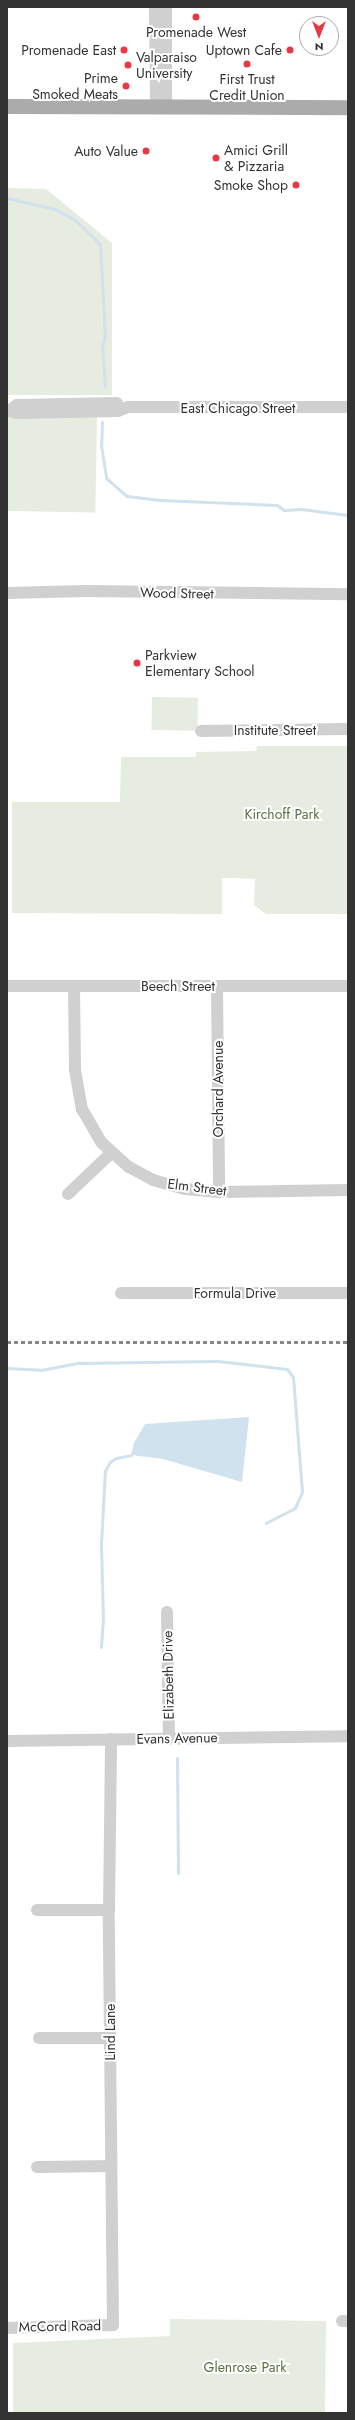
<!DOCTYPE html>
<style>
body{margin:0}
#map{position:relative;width:355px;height:2420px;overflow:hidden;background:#fff;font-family:Jost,sans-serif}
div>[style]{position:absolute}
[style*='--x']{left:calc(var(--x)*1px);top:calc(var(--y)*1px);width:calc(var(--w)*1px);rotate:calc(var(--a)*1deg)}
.green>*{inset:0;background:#e6ecdf;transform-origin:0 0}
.water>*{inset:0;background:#cfe2ee}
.stream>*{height:3px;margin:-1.5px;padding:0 1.5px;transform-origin:1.5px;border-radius:1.5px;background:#cfe2ee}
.minor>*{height:12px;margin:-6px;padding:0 6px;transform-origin:6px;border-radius:6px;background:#d0d0d0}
.major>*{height:15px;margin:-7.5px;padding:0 7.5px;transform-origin:7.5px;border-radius:7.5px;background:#ababab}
.rail>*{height:3px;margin-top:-1.5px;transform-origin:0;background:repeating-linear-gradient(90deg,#888 0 4px,transparent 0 7px)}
.dots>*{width:11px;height:11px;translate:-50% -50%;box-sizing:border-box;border:2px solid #fff;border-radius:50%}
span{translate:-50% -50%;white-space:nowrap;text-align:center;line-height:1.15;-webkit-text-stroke:4px #fff;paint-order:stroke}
.poi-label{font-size:14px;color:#333}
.right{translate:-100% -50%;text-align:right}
.left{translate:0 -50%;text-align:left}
.street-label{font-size:14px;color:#333}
.park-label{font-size:14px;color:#56703f}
.frame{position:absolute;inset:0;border:8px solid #333;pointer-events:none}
.north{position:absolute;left:299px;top:16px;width:40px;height:40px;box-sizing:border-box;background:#fff;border:1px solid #adadad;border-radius:50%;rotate:180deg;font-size:11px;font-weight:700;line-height:16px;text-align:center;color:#333}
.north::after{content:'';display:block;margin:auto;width:14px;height:18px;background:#e63946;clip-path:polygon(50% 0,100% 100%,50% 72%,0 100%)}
</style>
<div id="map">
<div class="green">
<div style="clip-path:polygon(8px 188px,46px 189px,112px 243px,112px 395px,7px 395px)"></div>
<div style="left:7px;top:415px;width:90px;height:96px;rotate:1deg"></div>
<div style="left:152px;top:697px;width:46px;height:33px;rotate:1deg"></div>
<div style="clip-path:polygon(257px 746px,348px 746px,348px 914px,266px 914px,254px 905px,255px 879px,234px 878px,222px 878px,222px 914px,12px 913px,12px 802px,120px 802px,121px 757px,196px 757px,196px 752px,256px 751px)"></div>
<div style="clip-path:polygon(170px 2319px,326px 2321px,325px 2413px,13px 2413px,13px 2343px,170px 2336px)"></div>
</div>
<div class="water">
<div style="clip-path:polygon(249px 1417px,242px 1482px,163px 1459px,131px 1455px,134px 1443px,145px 1424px)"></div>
</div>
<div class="stream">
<div style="--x:7;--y:198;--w:49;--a:12.9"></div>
<div style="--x:55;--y:209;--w:21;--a:28"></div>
<div style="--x:74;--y:219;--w:36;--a:44"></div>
<div style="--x:100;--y:244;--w:91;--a:86.9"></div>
<div style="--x:105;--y:335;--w:11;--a:105"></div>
<div style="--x:102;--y:346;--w:41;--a:85.8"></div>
<div style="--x:102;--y:422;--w:23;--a:92"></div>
<div style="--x:101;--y:445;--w:33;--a:81"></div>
<div style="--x:106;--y:478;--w:28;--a:41"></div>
<div style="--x:127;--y:496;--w:33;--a:7"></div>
<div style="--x:160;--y:500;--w:117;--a:2.4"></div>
<div style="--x:277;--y:505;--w:9;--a:36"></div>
<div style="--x:284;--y:510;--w:17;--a:-3"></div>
<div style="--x:301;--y:509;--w:47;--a:7.3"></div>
<div style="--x:7;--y:1368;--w:34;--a:3"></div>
<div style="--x:41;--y:1370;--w:38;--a:-11"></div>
<div style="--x:78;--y:1363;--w:140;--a:-0.8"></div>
<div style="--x:218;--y:1361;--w:69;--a:6.6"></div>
<div style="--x:287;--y:1369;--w:10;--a:53"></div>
<div style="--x:293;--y:1377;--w:115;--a:85.5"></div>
<div style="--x:302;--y:1492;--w:17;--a:114"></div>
<div style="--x:295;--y:1508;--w:33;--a:153"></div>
<div style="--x:101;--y:1647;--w:26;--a:-86"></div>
<div style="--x:103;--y:1621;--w:77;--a:-91.5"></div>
<div style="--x:101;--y:1544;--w:73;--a:-86.9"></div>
<div style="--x:105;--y:1471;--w:10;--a:-61"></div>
<div style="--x:110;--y:1462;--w:7;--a:-34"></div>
<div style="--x:116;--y:1458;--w:15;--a:-11"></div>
<div style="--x:177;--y:1758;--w:115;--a:89.5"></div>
</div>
<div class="minor">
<div style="--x:155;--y:7;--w:100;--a:89.4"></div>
<div style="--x:166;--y:7;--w:100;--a:90"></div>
<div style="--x:7;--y:410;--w:10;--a:17"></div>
<div style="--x:17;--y:413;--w:101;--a:-1.1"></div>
<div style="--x:118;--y:411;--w:11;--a:-22"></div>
<div style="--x:128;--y:407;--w:220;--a:0"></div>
<div style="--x:10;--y:410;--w:9;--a:-36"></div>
<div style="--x:17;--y:405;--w:100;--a:-1.1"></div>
<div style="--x:7;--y:593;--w:79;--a:-1.5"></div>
<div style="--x:86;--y:591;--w:262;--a:0.7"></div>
<div style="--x:201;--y:731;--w:147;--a:-0.8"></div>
<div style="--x:7;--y:986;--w:341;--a:0"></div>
<div style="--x:74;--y:986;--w:84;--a:89.3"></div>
<div style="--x:75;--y:1070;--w:40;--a:80"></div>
<div style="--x:82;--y:1109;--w:39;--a:60"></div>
<div style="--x:102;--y:1143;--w:36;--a:42"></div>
<div style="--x:129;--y:1167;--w:27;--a:28"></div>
<div style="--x:153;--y:1180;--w:33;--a:16"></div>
<div style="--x:185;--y:1189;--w:34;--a:5"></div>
<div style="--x:219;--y:1192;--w:129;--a:-0.9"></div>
<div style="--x:217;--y:987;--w:205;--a:89.4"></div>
<div style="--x:68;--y:1194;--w:59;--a:-43.6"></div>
<div style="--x:121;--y:1293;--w:227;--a:0"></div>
<div style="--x:167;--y:1612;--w:126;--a:89.1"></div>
<div style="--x:7;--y:1741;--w:341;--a:-0.8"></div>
<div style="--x:37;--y:1910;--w:72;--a:0"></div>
<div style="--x:39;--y:2038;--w:71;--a:0"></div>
<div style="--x:37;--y:2167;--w:74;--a:-0.8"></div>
<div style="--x:342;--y:2321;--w:6;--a:0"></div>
<div style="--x:7;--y:2328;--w:106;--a:-1.6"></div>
<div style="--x:113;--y:2325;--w:415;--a:-90.6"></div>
<div style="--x:109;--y:1910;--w:171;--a:-89.3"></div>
</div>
<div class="major">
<div style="--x:7;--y:106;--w:341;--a:0.2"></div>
</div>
<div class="rail">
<div style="--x:7;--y:1342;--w:341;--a:0"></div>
</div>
<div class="dots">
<div style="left:196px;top:17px;background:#e63946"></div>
<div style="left:124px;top:50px;background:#e63946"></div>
<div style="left:290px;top:50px;background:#e63946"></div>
<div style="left:247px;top:64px;background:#e63946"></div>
<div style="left:128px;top:65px;background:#e63946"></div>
<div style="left:126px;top:86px;background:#e63946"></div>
<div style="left:146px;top:151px;background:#e63946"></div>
<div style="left:216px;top:158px;background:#e63946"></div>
<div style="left:296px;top:185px;background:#e63946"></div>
<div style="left:137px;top:663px;background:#e63946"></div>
</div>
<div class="poi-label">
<span style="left:196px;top:32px">Promenade West</span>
<span class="right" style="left:116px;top:50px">Promenade East</span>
<span class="right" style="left:282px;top:50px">Uptown Cafe</span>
<span class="left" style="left:136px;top:65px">Valparaiso<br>University</span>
<span class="right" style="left:118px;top:86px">Prime<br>Smoked Meats</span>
<span style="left:247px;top:87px">First Trust<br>Credit Union</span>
<span class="left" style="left:224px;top:158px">Amici Grill<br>&amp; Pizzaria</span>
<span class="right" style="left:138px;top:151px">Auto Value</span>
<span class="right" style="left:288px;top:185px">Smoke Shop</span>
<span class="left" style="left:145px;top:663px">Parkview<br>Elementary School</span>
</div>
<div class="street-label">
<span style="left:238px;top:408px">East Chicago Street</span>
<span style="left:177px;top:593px;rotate:1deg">Wood Street</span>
<span style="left:275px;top:730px">Institute Street</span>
<span style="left:178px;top:986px">Beech Street</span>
<span style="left:218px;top:1089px;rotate:-90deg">Orchard Avenue</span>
<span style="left:197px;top:1187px;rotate:7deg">Elm Street</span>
<span style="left:235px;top:1293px">Formula Drive</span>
<span style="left:168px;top:1675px;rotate:-91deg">Elizabeth Drive</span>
<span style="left:177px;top:1738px;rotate:-1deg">Evans Avenue</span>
<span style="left:110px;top:2032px;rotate:-90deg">Lind Lane</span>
<span style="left:60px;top:2326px;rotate:-1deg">McCord Road</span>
</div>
<div class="park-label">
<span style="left:282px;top:814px">Kirchoff Park</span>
<span style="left:245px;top:2367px">Glenrose Park</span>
</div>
<div class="frame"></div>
<div class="north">N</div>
</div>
